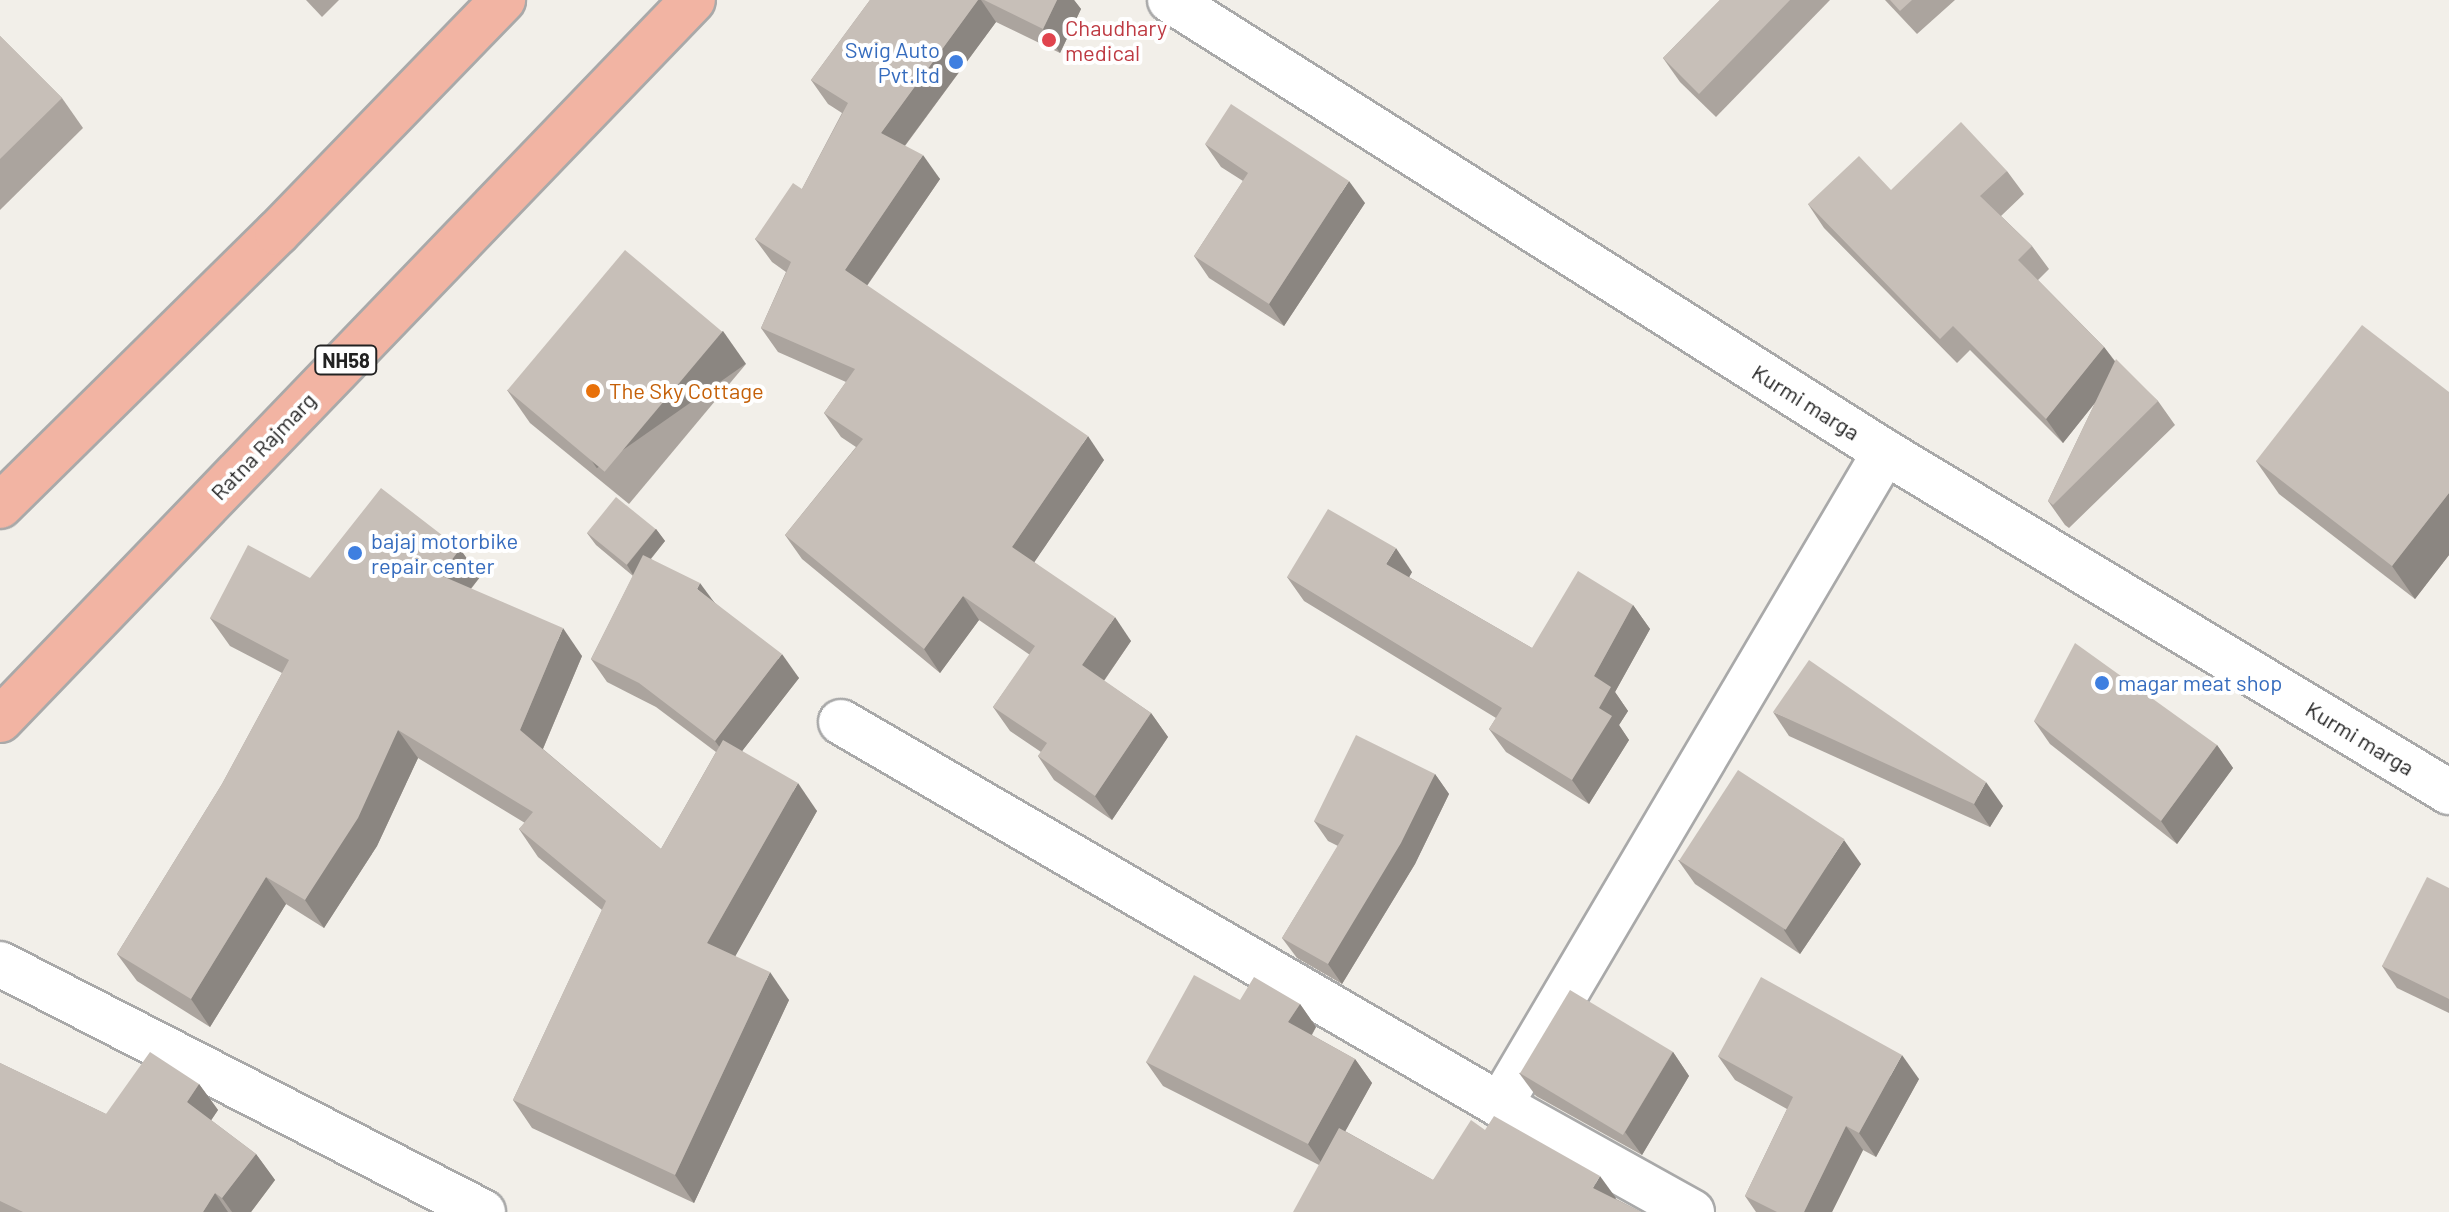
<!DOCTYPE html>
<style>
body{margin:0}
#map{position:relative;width:2449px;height:1212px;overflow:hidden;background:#f2efe9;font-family:Barlow,sans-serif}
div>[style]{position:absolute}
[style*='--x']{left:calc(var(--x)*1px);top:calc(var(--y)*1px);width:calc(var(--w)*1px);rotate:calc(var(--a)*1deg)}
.roads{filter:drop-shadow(2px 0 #a9a9a9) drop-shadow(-2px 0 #a9a9a9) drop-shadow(0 2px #a9a9a9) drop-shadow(0 -2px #a9a9a9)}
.minor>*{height:44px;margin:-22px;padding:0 22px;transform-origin:22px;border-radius:22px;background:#fff}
.trunk>*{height:44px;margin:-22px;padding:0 22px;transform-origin:22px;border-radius:22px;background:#f2b4a3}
.wall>*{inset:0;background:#aba49e}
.shaded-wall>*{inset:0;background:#8b8681;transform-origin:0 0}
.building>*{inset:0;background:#c7bfb8;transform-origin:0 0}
.dots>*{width:22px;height:22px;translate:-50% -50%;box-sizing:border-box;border:4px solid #fff;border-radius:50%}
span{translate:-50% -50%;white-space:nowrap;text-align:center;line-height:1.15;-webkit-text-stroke:8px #fff;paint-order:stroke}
.shield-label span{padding:2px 6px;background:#fff;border:2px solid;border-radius:6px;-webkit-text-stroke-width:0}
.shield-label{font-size:20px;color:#222;font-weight:700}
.health-label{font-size:22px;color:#be3a42}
.left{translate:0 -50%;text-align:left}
.shop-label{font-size:22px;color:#366cbe}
.right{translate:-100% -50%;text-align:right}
.food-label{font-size:22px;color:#c56008}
.street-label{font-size:22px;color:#222}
</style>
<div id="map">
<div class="roads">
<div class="minor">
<div style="--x:1170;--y:0;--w:846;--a:32.3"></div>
<div style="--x:1885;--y:452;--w:659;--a:31.08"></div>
<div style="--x:841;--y:722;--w:762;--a:30.16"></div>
<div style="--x:0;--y:964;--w:543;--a:27.18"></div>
<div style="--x:1692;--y:1212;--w:220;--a:-150.9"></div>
<div style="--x:1500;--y:1105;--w:758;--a:-59.48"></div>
</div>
<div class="trunk">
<div style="--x:0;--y:506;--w:389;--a:-44.6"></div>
<div style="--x:277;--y:233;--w:325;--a:-45.9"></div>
<div style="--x:0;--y:720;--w:999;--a:-46.09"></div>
</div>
</div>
<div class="wall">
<div style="clip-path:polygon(306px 0,339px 0,322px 17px)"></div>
<div style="clip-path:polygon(870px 0,1074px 0,1081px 9px,1060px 53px,996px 22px,905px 146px,940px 179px,867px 286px,1104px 460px,1034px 562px,1131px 641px,1104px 681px,1151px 713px,1168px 737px,1112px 820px,1054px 780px,1038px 756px,1041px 752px,1010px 731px,993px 707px,1030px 655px,979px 620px,940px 673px,802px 559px,785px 535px,856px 447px,841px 437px,824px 413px,846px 382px,778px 352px,761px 328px,786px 272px,772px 262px,755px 239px,802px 189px,842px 113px,828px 104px,811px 80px)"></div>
<div style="clip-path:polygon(1720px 0,1830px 0,1716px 117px,1680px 82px,1663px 58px)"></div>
<div style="clip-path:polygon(1885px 0,1955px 0,1917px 34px)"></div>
<div style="clip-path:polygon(0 36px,62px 98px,83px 128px,0 210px)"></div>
<div style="clip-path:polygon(1205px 144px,1365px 203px,1284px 326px,1209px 278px,1194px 256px,1243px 181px,1221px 167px)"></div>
<div style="clip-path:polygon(2007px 171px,2024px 194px,2001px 216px,2032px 246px,2049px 269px,2038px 280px,2104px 347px,2115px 361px,2158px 401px,2175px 425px,2069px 528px,2065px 525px,2048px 501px,2095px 403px,2063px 443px,1970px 350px,1957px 363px,1824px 228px,1808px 204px)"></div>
<div style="clip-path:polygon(746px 364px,629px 504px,530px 423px,507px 390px)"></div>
<div style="clip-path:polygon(2449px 392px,2449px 555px,2415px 599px,2279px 494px,2256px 461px)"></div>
<div style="clip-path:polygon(656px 529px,665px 541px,651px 559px,713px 601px,799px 678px,742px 751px,817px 811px,735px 956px,789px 1000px,694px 1203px,532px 1128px,513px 1100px,602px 910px,538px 857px,519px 829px,525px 823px,418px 758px,377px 846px,324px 928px,286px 904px,210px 1027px,137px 981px,117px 954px,222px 784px,282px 673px,230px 646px,210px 618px,310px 578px,460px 549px,480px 577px,471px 589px,582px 656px,543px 749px,661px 849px,716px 752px,656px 707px,607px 682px,591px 659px,633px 576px,596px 545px,587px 533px)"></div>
<div style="clip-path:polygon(1412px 572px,1409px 577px,1532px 648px,1633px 605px,1650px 629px,1615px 692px,1628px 711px,1619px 725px,1629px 740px,1589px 804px,1506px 752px,1489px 729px,1496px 718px,1304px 601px,1287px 577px)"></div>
<div style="clip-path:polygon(1773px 712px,2003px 806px,1990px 827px,1789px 736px)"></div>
<div style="clip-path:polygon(2034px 721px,2217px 745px,2233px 768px,2177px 844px,2050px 744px)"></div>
<div style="clip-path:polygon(1435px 774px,1449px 794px,1415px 864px,1342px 984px,1297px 958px,1282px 938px,1338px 846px,1328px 841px,1314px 821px)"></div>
<div style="clip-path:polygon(1678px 860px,1861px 864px,1800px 954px,1695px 884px)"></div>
<div style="clip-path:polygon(2449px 888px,2449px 1013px,2397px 988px,2382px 966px)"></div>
<div style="clip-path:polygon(1240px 1000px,1300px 1004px,1316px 1027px,1312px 1035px,1355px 1059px,1372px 1083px,1345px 1131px,1433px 1180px,1485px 1130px,1641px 1212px,1319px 1165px,1163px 1086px,1146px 1062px)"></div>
<div style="clip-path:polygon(1673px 1052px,1689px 1076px,1642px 1155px,1536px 1096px,1519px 1073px)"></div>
<div style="clip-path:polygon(1718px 1056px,1919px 1079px,1876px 1157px,1863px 1150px,1832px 1212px,1756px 1212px,1745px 1196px,1787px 1109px,1735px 1080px)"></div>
<div style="clip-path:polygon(0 1063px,106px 1114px,199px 1084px,218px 1110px,211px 1120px,256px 1154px,275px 1180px,251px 1212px,0 1212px)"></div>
</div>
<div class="shaded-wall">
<div style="clip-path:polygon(978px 0,981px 0,996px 22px,897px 156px,881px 133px)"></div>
<div style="clip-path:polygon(1057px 0,1074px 0,1081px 9px,1060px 53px,1043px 29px)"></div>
<div style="clip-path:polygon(923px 155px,940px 179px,861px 294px,845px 270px)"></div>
<div style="clip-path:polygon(1349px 181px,1365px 203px,1284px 326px,1269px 304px)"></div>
<div style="left:723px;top:331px;width:40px;height:182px;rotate:55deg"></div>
<div style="clip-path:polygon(2104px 347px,2121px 370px,2063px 443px,2046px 419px)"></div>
<div style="clip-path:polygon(1088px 436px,1104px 460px,1029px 570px,1012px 547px)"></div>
<div style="clip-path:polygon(2449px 493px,2449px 555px,2415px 599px,2392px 566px)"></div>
<div style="clip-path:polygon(656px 529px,665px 541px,635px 578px,627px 565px)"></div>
<div style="clip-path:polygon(1396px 548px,1412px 572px,1403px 588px,1386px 564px)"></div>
<div style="clip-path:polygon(460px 549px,480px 577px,459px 603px,440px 575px)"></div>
<div style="clip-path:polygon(700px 583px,717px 606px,697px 589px)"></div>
<div style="clip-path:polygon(963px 596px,979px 620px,940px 673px,924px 649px)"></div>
<div style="clip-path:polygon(1633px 605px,1650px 629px,1615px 692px,1628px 711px,1619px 725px,1629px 740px,1589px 804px,1572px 780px,1599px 708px,1594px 676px)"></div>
<div style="clip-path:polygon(1115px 617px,1131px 641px,1098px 689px,1082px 665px)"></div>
<div style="clip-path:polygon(563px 628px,582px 656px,539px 758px,520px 730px)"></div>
<div style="clip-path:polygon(782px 654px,799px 678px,732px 764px,715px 741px)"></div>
<div style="clip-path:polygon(1151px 713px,1168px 737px,1112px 820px,1095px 796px)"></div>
<div style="clip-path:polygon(398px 730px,418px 758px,377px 846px,324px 928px,305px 900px)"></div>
<div style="clip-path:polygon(2217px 745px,2233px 768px,2177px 844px,2161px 821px)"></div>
<div style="clip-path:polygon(1435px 774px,1449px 794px,1415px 864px,1342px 984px,1328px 964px)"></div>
<div style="clip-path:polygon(1986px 782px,2003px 806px,1990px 827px,1974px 804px)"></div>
<div style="clip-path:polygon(798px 783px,817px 811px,727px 971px,707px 943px)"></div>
<div style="clip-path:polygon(1844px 840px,1861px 864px,1800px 954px,1784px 930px)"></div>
<div style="clip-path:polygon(266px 877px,286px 904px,210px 1027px,191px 999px)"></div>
<div style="clip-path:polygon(770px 972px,789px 1000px,694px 1203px,675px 1175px)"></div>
<div style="clip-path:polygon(1300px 1004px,1316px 1027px,1305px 1046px,1288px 1022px)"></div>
<div style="clip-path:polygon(1673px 1052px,1689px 1076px,1642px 1155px,1625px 1132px)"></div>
<div style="clip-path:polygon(1902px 1055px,1919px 1079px,1876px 1157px,1859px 1133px)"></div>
<div style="clip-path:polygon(1355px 1059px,1372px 1083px,1325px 1168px,1308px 1144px)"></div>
<div style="clip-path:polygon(199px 1084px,218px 1110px,206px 1128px,187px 1102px)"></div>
<div style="clip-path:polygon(1846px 1126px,1863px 1150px,1832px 1212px,1804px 1212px)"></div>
<div style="clip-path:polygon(256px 1154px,275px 1180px,251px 1212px,232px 1212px,222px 1198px)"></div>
<div style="clip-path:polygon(1600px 1176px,1616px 1198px,1609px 1211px,1593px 1188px)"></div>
<div style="clip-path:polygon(215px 1193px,228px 1212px,203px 1212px)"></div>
</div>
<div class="building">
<div style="clip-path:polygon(870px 0,978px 0,881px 133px,923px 155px,845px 270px,1088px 436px,1012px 547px,1115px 617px,1082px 665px,1151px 713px,1095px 796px,1038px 756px,1047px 743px,993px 707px,1035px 646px,963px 596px,924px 649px,785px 535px,863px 439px,824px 413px,855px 369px,761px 328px,791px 262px,755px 239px,793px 183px,802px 189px,848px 103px,811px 80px)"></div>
<div style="clip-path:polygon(984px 0,1057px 0,1043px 29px)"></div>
<div style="clip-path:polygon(1720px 0,1790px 0,1699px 94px,1663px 58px)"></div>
<div style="clip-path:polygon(1890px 0,1912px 0,1900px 11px)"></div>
<div style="clip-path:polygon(0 36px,62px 98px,0 159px)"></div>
<div style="clip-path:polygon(1231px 104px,1349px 181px,1269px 304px,1194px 256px,1248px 173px,1205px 144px)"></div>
<div style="clip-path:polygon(1961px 122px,2007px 171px,1980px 196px,2032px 246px,2018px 260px,2104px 347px,2046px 419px,1953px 326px,1940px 339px,1808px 204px,1859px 156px,1891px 190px)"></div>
<div style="left:625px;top:250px;width:127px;height:183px;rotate:40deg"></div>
<div style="clip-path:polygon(2362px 325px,2449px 392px,2449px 493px,2392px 566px,2256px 461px)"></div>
<div style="clip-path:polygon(2116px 359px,2158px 401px,2053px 505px,2048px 501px)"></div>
<div style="clip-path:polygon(381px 488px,460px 549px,440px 575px,563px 628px,520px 730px,661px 849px,723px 740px,798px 783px,707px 943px,770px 972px,675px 1175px,513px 1100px,606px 901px,519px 829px,533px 812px,398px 730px,358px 818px,305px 900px,266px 877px,191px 999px,117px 954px,222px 784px,289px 660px,210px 618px,248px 545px,310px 578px)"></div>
<div style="left:616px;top:497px;width:51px;height:46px;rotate:39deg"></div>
<div style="clip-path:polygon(1328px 509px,1396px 548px,1386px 564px,1532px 648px,1578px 571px,1633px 605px,1594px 676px,1611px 687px,1599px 708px,1612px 716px,1572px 780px,1489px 729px,1502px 708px,1287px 577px)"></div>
<div style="clip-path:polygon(643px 555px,700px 583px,697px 589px,782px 654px,715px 741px,639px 683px,591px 659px)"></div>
<div style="clip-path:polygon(2075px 643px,2217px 745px,2161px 821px,2034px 721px)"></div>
<div style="clip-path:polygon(1809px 660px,1986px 782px,1974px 804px,1773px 712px)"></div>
<div style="clip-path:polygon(1356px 735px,1435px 774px,1401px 843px,1328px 964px,1282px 938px,1344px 835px,1314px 821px)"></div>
<div style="left:1738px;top:770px;width:127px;height:108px;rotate:33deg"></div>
<div style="clip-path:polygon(2427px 877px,2449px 888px,2449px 999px,2382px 966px)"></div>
<div style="clip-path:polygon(1194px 975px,1240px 1000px,1254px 977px,1300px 1004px,1288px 1022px,1355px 1059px,1308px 1144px,1146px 1062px)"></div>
<div style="clip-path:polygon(1761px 977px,1902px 1055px,1859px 1133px,1846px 1126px,1804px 1212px,1777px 1212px,1745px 1196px,1793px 1097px,1718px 1056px)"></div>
<div style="left:1570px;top:990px;width:120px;height:97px;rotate:31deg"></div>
<div style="clip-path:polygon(150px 1052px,199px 1084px,187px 1102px,256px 1154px,222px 1198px,215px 1193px,203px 1212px,23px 1212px,0 1201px,0 1063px,106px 1114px)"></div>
<div style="clip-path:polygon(1494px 1116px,1600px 1176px,1593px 1188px,1641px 1212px,1293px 1212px,1339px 1128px,1433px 1180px,1471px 1120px,1485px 1130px)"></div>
</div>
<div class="dots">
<div style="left:1049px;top:40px;background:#e0444e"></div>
<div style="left:956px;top:62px;background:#3f7fe0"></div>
<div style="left:593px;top:391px;background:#e8710a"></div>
<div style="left:355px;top:553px;background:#3f7fe0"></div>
<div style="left:2102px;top:683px;background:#3f7fe0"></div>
</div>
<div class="shield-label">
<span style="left:346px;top:360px">NH58</span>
</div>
<div class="health-label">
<span class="left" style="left:1065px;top:40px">Chaudhary<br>medical</span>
</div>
<div class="shop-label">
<span class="right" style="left:940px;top:62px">Swig Auto<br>Pvt.ltd</span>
<span class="left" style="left:371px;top:553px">bajaj motorbike<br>repair center</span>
<span class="left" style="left:2118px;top:683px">magar meat shop</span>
</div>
<div class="food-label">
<span class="left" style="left:609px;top:391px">The Sky Cottage</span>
</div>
<div class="street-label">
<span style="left:1806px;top:402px;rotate:32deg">Kurmi marga</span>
<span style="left:263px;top:446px;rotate:-46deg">Ratna Rajmarg</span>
<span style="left:2360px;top:738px;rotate:31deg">Kurmi marga</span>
</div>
</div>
